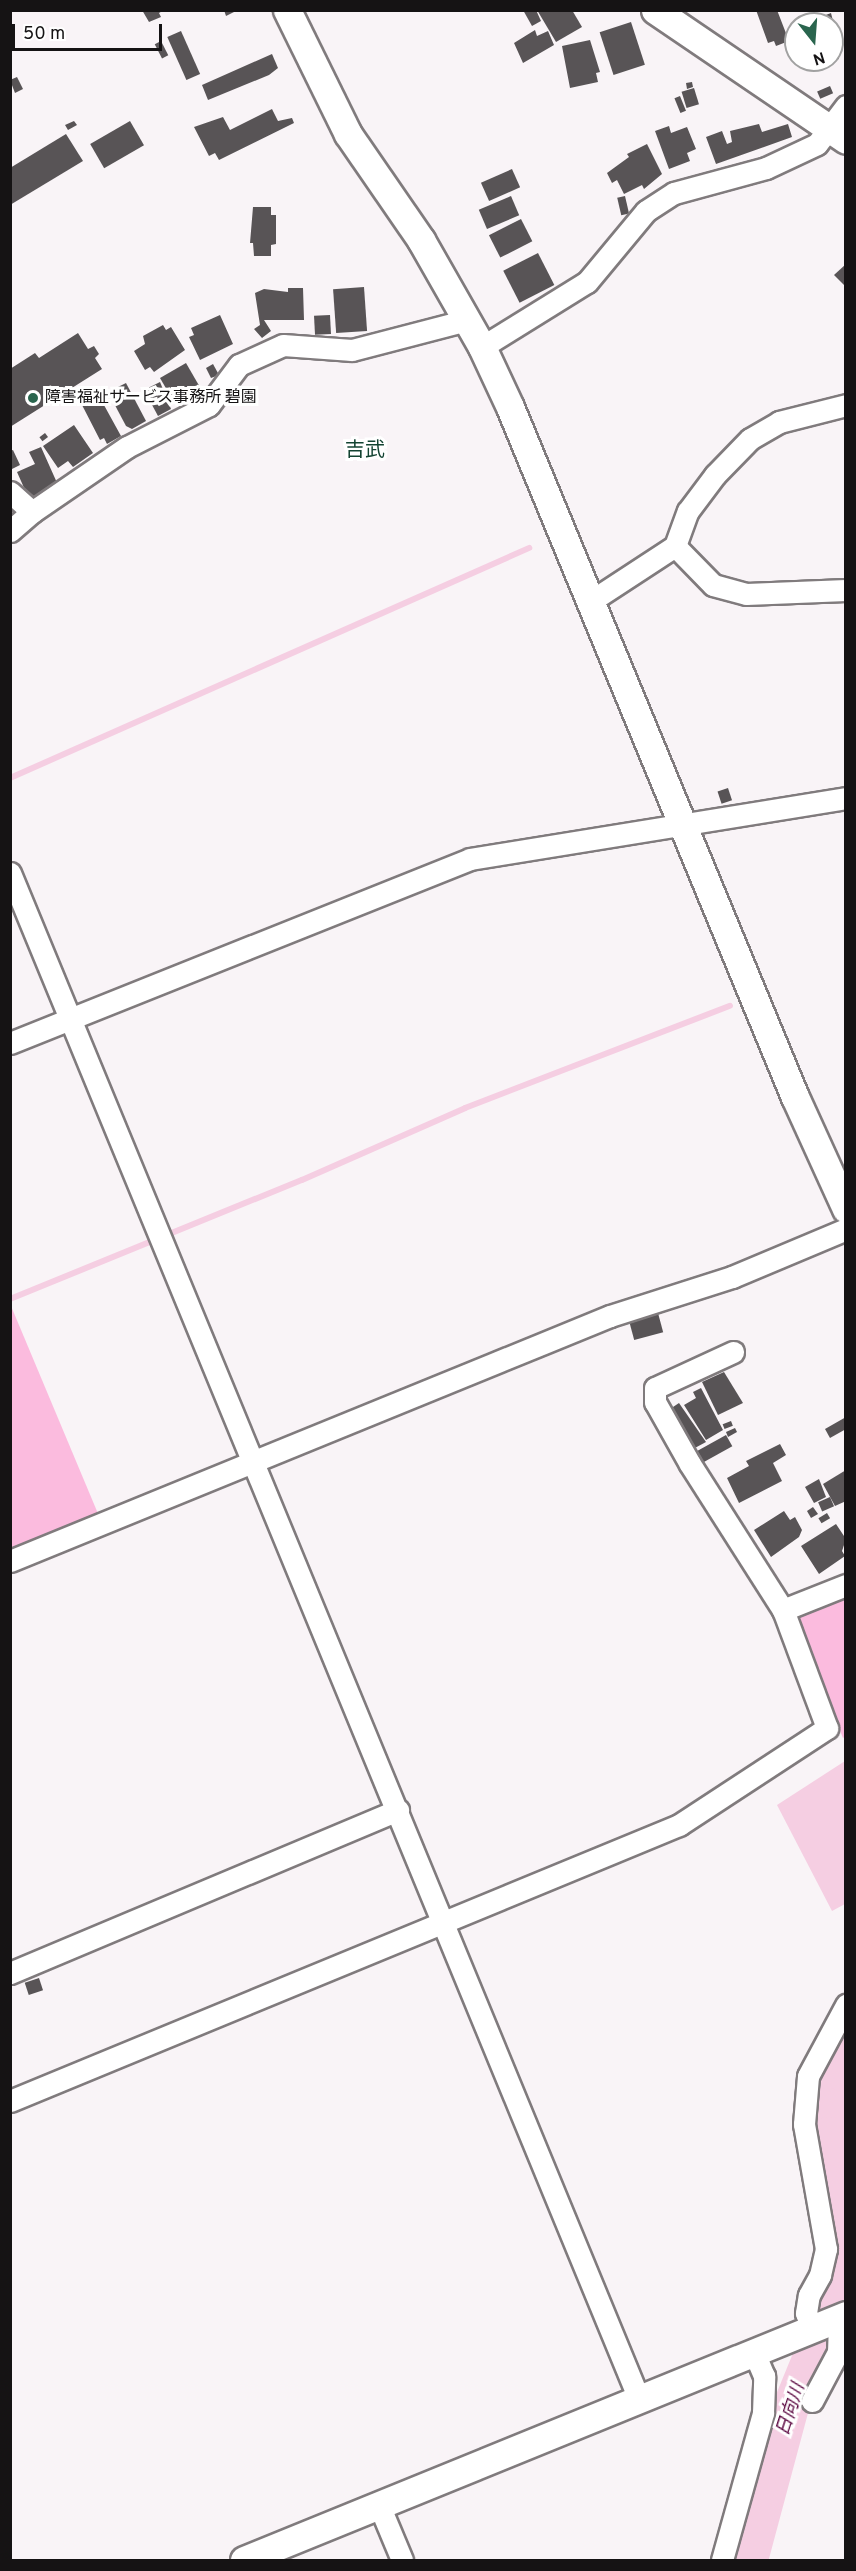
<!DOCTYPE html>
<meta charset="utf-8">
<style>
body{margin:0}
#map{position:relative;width:856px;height:2571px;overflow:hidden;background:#f9f4f7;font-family:Overpass,"Noto Sans JP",sans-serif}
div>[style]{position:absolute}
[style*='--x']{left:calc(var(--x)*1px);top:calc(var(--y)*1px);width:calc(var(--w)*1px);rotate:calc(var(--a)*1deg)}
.green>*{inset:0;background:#fbbbde}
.water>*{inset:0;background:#f5cee2}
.stream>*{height:6px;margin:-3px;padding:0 3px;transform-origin:3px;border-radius:3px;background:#f5cee2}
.river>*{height:36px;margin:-18px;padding:0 18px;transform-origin:18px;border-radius:18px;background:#f5cee2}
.building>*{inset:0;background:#585456;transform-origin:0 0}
.roads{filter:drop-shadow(2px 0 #807b7d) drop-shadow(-2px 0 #807b7d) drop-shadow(0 2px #807b7d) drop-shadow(0 -2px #807b7d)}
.minor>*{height:21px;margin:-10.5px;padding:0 10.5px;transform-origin:10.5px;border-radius:10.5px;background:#fff}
.tertiary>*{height:27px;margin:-13.5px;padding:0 13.5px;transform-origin:13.5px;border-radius:13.5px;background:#fff}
.dots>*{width:16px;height:16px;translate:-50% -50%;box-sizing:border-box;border:3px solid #fff;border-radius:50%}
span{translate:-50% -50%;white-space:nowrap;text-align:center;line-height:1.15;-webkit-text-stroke:6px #fff;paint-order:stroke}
.poi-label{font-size:16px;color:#151314}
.left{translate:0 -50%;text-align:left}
.water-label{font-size:18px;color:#58043e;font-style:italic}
.quarter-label{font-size:20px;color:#134332}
.frame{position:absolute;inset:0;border:12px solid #151314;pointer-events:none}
.north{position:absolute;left:784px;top:12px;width:60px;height:60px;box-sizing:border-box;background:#fff;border:2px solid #a1a1a1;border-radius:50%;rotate:163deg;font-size:16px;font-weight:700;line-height:24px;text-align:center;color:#151314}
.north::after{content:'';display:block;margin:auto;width:21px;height:27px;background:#2a654e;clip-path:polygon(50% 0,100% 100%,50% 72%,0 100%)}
.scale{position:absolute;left:12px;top:24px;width:150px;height:27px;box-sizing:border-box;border:3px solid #151314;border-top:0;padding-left:8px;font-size:18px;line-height:21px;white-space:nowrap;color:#151314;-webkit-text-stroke:4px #fff;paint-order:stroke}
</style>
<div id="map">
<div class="green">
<div style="clip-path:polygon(11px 1306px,99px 1516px,10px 1553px)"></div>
<div style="clip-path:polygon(845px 1592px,846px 1736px,843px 1738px,797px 1625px,800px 1611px)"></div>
</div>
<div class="water">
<div style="clip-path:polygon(845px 1761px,845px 1904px,832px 1911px,777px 1805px)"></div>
</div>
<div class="stream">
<div style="--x:10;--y:778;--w:568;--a:-23.9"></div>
<div style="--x:10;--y:1299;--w:315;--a:-22.2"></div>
<div style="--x:302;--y:1180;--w:178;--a:-23.8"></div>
<div style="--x:465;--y:1108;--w:284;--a:-21.1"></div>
</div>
<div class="river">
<div style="--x:846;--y:2047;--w:22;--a:122"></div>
<div style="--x:834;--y:2066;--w:40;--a:98.5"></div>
<div style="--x:828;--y:2106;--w:29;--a:90"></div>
<div style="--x:828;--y:2135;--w:120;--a:81.4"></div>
<div style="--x:750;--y:2560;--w:163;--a:-75"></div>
<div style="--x:792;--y:2403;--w:132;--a:-67.7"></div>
<div style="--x:842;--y:2281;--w:18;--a:-77"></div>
</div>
<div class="building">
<div style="clip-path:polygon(142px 10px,164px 10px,159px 13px,161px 17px,149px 22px)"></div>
<div style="clip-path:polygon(224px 10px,233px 10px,234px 12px,226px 16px)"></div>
<div style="clip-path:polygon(523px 10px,536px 10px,541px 21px,532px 26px)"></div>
<div style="clip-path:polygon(537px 10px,572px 10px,582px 27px,556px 42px)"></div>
<div style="clip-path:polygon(756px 10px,777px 10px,789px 41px,776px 46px,774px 41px,768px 43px)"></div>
<div style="clip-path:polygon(831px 13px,836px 33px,832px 34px,832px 24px,802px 24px)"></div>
<div style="left:631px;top:22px;width:45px;height:33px;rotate:72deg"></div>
<div style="clip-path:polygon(535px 30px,537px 36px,548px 31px,554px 45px,523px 63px,514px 43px)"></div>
<div style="left:181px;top:31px;width:47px;height:15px;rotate:66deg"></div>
<div style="clip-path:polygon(833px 37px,839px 59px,808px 68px,806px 60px,832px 60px)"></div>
<div style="clip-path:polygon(590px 40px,600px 72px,596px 73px,598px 82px,570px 88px,562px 46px)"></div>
<div style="left:161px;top:41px;width:16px;height:7px;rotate:63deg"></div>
<div style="clip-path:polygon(272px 54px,278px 68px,269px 75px,208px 100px,202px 85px)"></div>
<div style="clip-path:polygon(17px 77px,23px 89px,15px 93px,10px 80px)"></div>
<div style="clip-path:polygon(692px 82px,693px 87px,687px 89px,686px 83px)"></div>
<div style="left:830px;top:86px;width:8px;height:14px;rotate:67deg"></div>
<div style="left:694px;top:88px;width:17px;height:13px;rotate:73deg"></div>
<div style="left:680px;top:96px;width:16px;height:6px;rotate:68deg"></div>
<div style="clip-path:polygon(272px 109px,278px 121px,292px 118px,294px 123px,219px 160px,215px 153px,209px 156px,194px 127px,223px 117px,230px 130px)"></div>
<div style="clip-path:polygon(74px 121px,77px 125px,68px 130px,65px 125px)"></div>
<div style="left:130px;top:121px;width:28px;height:46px;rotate:60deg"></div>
<div style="clip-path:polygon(759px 124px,762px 132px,788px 124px,792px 137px,716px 164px,706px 137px,722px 131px,727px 144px,732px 142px,730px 131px)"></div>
<div style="clip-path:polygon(669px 126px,671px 133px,687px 127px,696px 149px,687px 153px,690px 161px,669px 169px,655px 131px)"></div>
<div style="clip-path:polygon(66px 134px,83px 161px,10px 205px,10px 168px)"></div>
<div style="clip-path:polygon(647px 144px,662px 174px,644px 189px,642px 185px,624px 194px,617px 180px,612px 183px,607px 173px,629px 157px,627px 154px)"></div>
<div style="left:512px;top:169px;width:20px;height:34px;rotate:66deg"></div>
<div style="left:511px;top:196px;width:21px;height:35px;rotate:67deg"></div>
<div style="left:625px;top:196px;width:18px;height:8px;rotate:77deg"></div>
<div style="clip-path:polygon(253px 207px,271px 207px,271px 215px,276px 215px,276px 244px,271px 245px,271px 256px,254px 256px,253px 243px,250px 243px)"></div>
<div style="left:521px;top:219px;width:25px;height:36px;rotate:63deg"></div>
<div style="left:538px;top:253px;width:36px;height:39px;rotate:63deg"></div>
<div style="clip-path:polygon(846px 264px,846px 287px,834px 275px)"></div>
<div style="left:364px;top:287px;width:44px;height:31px;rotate:86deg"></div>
<div style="clip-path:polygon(288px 288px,303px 288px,304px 320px,264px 320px,271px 331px,262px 338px,254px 329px,260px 325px,255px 293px,264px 289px,288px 292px)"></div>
<div style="clip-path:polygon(220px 315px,233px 344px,200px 360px,189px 337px,194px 335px,191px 328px)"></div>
<div style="left:330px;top:315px;width:19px;height:16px;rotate:87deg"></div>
<div style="clip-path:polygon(163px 325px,166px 330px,171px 327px,185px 350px,154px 372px,150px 367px,145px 370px,134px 351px,145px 344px,143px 336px)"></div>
<div style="clip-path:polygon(78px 333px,88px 349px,94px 346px,99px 354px,95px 358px,102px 369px,10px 427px,10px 369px,35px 353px,39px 358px)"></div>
<div style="left:186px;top:363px;width:30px;height:30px;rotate:60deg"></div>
<div style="clip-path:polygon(213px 364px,219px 375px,211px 378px,206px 368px)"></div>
<div style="clip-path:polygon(160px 382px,171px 409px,158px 416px,144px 390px)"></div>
<div style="clip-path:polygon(126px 383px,146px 421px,132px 429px,126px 426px,108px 392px)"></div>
<div style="clip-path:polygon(99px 396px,121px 436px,107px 444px,104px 438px,100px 440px,82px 405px)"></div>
<div style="clip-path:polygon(74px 425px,93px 453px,73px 467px,68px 461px,58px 468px,43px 446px)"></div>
<div style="left:45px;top:433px;width:5px;height:7px;rotate:53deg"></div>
<div style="clip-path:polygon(41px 447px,58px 485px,29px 499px,17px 472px,35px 464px,29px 452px)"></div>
<div style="clip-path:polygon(13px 450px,20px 465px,10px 470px,10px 451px)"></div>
<div style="left:728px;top:788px;width:13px;height:11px;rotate:72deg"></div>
<div style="left:658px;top:1313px;width:20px;height:30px;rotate:75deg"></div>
<div style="clip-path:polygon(724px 1372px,743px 1403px,718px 1415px,702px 1382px)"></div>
<div style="clip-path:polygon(701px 1388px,723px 1430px,706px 1440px,684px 1405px,696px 1398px,693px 1392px)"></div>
<div style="clip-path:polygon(679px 1403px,706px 1442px,693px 1449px,670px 1409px)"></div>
<div style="clip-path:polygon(846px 1417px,846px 1429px,830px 1438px,825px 1429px)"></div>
<div style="left:731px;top:1421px;width:5px;height:9px;rotate:68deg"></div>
<div style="clip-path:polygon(735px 1428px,737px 1432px,728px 1437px,726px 1432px)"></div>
<div style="left:726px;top:1435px;width:13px;height:35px;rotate:61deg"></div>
<div style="clip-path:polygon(780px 1444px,786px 1455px,773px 1463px,782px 1481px,739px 1503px,727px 1478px,749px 1466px,746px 1461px)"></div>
<div style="clip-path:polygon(846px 1470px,846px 1501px,835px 1506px,823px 1484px)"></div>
<div style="clip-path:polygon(819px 1479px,826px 1497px,814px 1503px,805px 1487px)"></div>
<div style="left:830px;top:1497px;width:10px;height:13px;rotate:66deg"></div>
<div style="clip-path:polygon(813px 1507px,818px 1514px,811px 1518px,807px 1511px)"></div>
<div style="clip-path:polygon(784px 1511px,790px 1520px,795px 1517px,802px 1530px,799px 1537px,771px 1557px,754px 1530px)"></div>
<div style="left:827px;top:1513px;width:6px;height:10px;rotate:59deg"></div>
<div style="clip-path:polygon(836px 1524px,846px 1539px,842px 1551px,845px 1556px,819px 1574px,801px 1546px)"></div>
<div style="left:39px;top:1978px;width:13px;height:15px;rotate:72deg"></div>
</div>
<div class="roads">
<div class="minor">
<div style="--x:482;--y:347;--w:123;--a:-31.8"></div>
<div style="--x:587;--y:282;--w:92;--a:-50.3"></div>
<div style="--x:646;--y:211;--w:33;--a:-33"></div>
<div style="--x:674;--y:193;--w:95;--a:-15.2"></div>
<div style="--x:766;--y:168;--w:56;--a:-25.2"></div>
<div style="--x:817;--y:144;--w:48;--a:-52.7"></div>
<div style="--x:10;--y:492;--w:30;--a:42"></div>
<div style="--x:32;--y:512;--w:29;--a:139"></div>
<div style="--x:32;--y:512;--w:115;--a:-34.4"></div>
<div style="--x:127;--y:447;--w:92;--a:-27.1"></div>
<div style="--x:209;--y:405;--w:50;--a:-53.1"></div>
<div style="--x:239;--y:365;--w:48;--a:-24.4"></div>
<div style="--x:283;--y:345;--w:69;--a:4.1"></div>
<div style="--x:352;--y:350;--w:119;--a:-14.6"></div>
<div style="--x:675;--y:546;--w:54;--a:45.7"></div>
<div style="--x:713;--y:585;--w:34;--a:15"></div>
<div style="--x:746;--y:594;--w:100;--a:-2.3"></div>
<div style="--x:591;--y:601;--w:100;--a:-33.2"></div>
<div style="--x:675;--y:546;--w:37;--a:-70"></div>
<div style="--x:688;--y:511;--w:45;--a:-53.1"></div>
<div style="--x:715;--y:475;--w:50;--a:-45.8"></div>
<div style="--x:750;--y:439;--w:34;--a:-30"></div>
<div style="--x:779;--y:422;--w:69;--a:-14.2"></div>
<div style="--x:10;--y:873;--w:1651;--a:67.6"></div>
<div style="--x:10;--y:1043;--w:495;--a:-21.8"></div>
<div style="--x:470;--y:859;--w:381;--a:-9.2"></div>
<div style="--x:10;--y:1561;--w:648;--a:-22.21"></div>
<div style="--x:610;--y:1316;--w:128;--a:-17.7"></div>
<div style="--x:732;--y:1277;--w:124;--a:-22.8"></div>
<div style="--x:783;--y:1610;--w:68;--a:-21.6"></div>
<div style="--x:10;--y:1973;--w:421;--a:-22.8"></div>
<div style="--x:10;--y:2101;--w:724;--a:-22.42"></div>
<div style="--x:679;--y:1825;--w:177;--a:-33.2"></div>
<div style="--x:827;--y:1728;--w:126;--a:-110.4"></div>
<div style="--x:783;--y:1610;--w:173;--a:-122.5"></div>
<div style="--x:690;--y:1464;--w:71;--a:-119.4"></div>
<div style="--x:655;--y:1402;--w:14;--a:-90"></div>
<div style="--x:655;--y:1388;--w:86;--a:-24.8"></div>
<div style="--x:812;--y:2328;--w:16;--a:-112"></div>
<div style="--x:806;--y:2313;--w:18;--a:-81"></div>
<div style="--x:809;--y:2295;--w:23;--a:-61"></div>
<div style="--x:820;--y:2275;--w:27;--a:-77"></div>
<div style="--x:826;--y:2249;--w:127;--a:-100"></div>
<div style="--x:804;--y:2124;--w:48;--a:-85.2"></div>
<div style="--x:808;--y:2076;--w:81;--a:-61.8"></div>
<div style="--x:812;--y:2401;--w:55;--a:-62"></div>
<div style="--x:838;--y:2352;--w:34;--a:-88"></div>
<div style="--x:379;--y:2505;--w:60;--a:67.3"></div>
<div style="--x:722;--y:2560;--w:153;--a:-74.4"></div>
<div style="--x:763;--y:2413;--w:37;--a:-88"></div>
<div style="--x:764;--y:2376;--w:26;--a:-113"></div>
</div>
<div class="tertiary">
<div style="--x:287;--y:10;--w:138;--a:63.8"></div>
<div style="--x:348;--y:134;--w:129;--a:55.4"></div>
<div style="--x:421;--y:240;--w:123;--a:60.3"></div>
<div style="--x:482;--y:347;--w:66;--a:65"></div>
<div style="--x:510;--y:407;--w:747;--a:67.56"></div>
<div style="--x:795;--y:1097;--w:123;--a:65.5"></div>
<div style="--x:655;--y:10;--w:231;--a:34.2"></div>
<div style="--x:244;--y:2560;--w:650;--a:-22.15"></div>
</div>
</div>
<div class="dots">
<div style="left:33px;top:398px;background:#2a654e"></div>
</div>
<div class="poi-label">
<span class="left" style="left:45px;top:398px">障害福祉サービス事務所 碧園</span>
</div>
<div class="water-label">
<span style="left:792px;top:2410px;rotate:-72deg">日向川</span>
</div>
<div class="quarter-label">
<span style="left:365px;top:451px">吉武</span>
</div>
<div class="frame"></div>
<div class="north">N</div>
<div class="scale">50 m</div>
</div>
